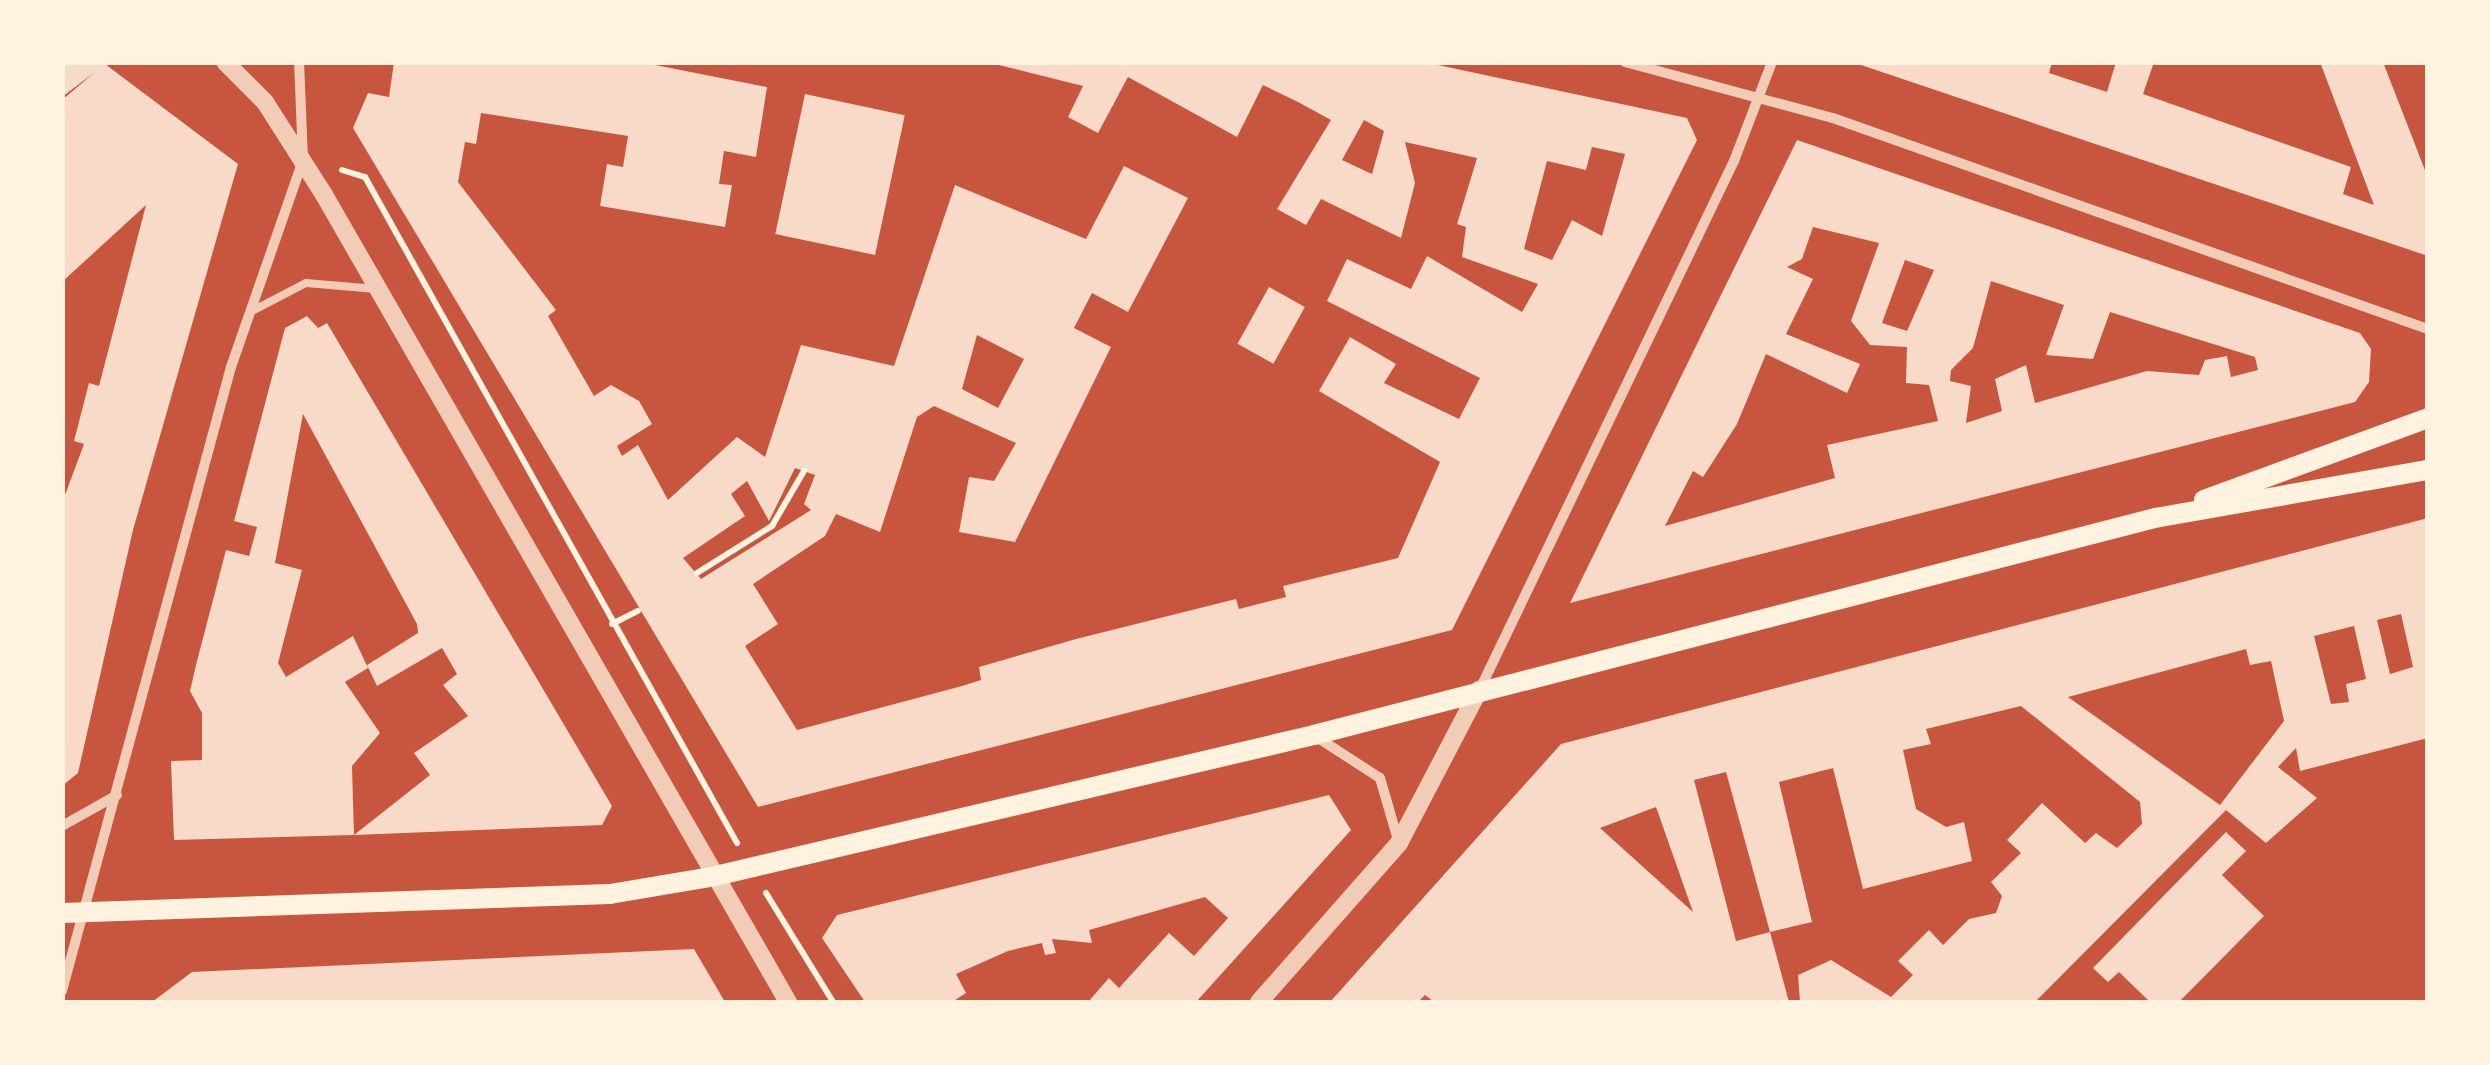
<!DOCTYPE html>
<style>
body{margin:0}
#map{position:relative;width:2490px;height:1065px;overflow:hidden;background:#c8553d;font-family:"DM Sans",sans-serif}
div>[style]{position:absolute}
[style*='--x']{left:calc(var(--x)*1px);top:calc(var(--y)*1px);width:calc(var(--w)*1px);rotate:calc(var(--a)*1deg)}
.building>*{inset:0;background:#f7dbc8;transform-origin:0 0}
.path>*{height:6px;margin:-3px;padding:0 3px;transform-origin:3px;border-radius:3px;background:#fff3e0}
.service>*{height:8px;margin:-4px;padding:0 4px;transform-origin:4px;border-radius:4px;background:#f1ccb7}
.minor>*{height:10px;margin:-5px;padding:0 5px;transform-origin:5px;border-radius:5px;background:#f1ccb7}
.tertiary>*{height:18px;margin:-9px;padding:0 9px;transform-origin:9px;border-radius:9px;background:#f1ccb7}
.secondary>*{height:20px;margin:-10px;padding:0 10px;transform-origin:10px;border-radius:10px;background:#fff3e0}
span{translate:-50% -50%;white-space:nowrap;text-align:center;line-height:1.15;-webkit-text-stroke:8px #fff3e0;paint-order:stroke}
.frame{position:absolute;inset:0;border:65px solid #fff3e0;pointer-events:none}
</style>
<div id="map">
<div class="building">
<div style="clip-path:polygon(62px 62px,105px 64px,238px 164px,133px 530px,78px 773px,62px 786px,62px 503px,84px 444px,74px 441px,89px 383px,99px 386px,146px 205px,62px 282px,62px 100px,95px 72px,62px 97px)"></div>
<div style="clip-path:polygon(evenodd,394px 62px,640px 62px,767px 87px,756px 157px,724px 151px,719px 184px,732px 185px,725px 227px,600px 206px,607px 164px,623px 167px,628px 136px,481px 113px,476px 144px,465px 142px,458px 182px,556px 310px,548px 316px,594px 396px,611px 385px,639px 401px,652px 424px,617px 446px,622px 456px,638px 445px,668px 500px,737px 437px,765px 457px,801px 345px,894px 366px,955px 185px,1086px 239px,1124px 166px,1188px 198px,1128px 312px,1092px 293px,1074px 328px,1111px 347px,1015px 542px,959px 532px,969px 477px,994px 481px,1016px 443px,934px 406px,917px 417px,880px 532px,836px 514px,825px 536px,753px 584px,778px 624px,745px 646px,797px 730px,962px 686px,981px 680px,979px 667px,1076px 639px,1236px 599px,1239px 609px,1286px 597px,1283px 586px,1398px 558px,1440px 462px,1319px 391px,1350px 337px,1396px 364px,1384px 383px,1459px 419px,1480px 378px,1327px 301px,1347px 259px,1411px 289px,1427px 256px,1522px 312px,1538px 284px,1462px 257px,1466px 227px,1457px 224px,1477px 158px,1405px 142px,1415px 183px,1401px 238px,1321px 199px,1306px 225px,1277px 209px,1331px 120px,1298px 102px,1263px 85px,1237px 137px,1128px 77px,1098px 133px,1068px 117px,1083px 86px,987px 62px,1424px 62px,1687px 118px,1697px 140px,1452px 630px,758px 807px,353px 128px,368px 93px,389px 97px,394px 62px,1364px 120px,1384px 131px,1372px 174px,1342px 160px,1364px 120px,394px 62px,1592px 147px,1625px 154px,1602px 236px,1572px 220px,1552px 260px,1524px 249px,1547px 161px,1586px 170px,1592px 147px,394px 62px,977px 335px,1024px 359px,998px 408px,962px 389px,977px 335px,394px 62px,795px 468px,815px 475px,804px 504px,811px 510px,701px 579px,683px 558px,745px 516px,731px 494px,747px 481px,769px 521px,795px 468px)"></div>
<div style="clip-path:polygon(1852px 62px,2052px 62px,2049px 73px,2107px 92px,2116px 62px,2154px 62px,2143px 94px,2351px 167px,2343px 194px,2374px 205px,2320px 62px,2383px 62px,2428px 178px,2428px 256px)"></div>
<div style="left:805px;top:94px;width:102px;height:143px;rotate:12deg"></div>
<div style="clip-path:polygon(evenodd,1797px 140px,2360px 333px,2371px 349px,2369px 382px,2355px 402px,1570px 603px,1797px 140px,1813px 227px,1879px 243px,1851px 321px,1870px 345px,1907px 347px,1906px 383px,1929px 385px,1938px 421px,1827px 445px,1835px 478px,1665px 526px,1693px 471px,1703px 477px,1737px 424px,1766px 354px,1847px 393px,1860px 364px,1786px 334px,1813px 279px,1787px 267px,1802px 259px,1813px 227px,1797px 140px,1905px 260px,1934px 270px,1907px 331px,1882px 323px,1905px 260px,1797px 140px,1991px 281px,2064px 305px,2046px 355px,2093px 359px,2110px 312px,2255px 357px,2258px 370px,2231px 377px,2227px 356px,2205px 360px,2199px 375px,2147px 371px,2035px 403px,2026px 365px,1995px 379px,2002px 411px,1966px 423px,1971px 386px,1950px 381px,1951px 370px,1973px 348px,1991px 281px)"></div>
<div style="left:1269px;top:287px;width:41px;height:65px;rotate:29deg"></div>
<div style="clip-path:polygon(307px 316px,318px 328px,327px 323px,612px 806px,602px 825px,354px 835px,430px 775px,414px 753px,468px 716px,443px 685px,457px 674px,442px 648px,377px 686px,367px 665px,418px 633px,417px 624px,303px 414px,275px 563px,302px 570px,278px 663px,286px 677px,353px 636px,368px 668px,345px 682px,380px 733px,352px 766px,354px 835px,174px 840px,171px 761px,202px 760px,202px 713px,190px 691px,196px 665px,226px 550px,249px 556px,257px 527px,234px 521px,285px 328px)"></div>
<div style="clip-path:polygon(evenodd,2428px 518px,2428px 738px,2300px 771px,2296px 748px,2278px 767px,2317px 798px,2266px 843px,2226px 810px,2035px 1002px,1800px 1002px,1798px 975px,1831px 960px,1891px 997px,1913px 975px,1898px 961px,1929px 930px,1943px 945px,1969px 919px,1996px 913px,2002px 896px,1991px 882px,2021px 853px,2007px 840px,2042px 803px,2085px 843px,2096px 833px,2117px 848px,2142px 824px,2140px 802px,2021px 706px,1926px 729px,1931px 744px,1903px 750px,1916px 809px,1946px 827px,1964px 822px,1972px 861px,1863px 889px,1833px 768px,1779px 782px,1812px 922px,1770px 932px,1789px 1002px,1434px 1002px,1425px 995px,1418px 1002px,1330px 1002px,1561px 744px,2428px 518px,2401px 614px,2413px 667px,2390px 674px,2377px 620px,2401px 614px,2428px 518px,2354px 626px,2366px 679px,2346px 684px,2349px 702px,2331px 704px,2314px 636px,2354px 626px,2428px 518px,2246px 649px,2250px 665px,2271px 661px,2284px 721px,2220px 805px,2068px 697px,2246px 649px,2428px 518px,1726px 772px,1770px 932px,1736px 941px,1694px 780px,1726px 772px,2428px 518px,1656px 807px,1693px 912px,1600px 828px,1656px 807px)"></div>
<div style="clip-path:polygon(1329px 795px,1351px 830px,1196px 1002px,1088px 1002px,1109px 978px,1119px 988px,1169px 933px,1194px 956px,1228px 918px,1205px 897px,1089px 930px,1092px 943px,1052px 939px,1056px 953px,1045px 955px,1042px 943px,1008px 951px,956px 974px,966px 993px,952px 1002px,865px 1002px,822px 938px,837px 915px)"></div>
<div style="clip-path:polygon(2226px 832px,2246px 851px,2222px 875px,2264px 916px,2179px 1002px,2150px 1002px,2119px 972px,2108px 982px,2093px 968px)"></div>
<div style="clip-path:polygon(694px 949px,725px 1002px,152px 1002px,192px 972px)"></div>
</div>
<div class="path">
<div style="--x:342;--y:170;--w:24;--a:17"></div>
<div style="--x:365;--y:177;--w:763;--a:60.81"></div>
<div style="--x:697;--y:573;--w:89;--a:-32.1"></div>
<div style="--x:772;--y:526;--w:64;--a:-59.8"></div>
<div style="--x:612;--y:624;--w:29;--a:-27"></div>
<div style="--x:766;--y:893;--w:128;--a:58.4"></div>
</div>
<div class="service">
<div style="--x:250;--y:312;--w:63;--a:-27.4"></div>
<div style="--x:306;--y:283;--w:71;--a:4.8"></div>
</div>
<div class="minor">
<div style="--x:1625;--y:62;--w:215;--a:15.1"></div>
<div style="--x:1833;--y:118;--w:631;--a:19.53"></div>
<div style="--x:1480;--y:689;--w:586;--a:-64.31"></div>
<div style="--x:1734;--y:161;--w:106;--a:-69"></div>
<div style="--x:1315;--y:736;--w:77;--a:32.9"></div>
<div style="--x:1380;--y:778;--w:65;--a:73.8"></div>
<div style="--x:62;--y:826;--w:63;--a:-29.4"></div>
<div style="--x:62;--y:991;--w:646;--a:-74.85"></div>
<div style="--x:231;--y:367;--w:219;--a:-70.8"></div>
<div style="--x:303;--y:160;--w:98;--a:-92.3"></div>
</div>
<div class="tertiary">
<div style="--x:225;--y:62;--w:57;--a:45"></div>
<div style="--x:265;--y:102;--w:108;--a:57.5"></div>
<div style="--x:323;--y:193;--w:933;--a:60.11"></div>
<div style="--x:1259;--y:1002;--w:212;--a:-48.6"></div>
<div style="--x:1399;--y:843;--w:173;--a:-62.4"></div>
</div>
<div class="secondary">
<div style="--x:2204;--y:500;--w:239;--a:-20.1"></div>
<div style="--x:62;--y:913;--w:548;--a:-1.99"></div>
<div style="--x:610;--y:894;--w:102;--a:-9.6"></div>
<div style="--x:711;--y:877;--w:619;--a:-13.25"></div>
<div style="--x:1314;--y:735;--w:869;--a:-14.47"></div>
<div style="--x:2155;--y:518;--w:277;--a:-10"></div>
</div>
<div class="frame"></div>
</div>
